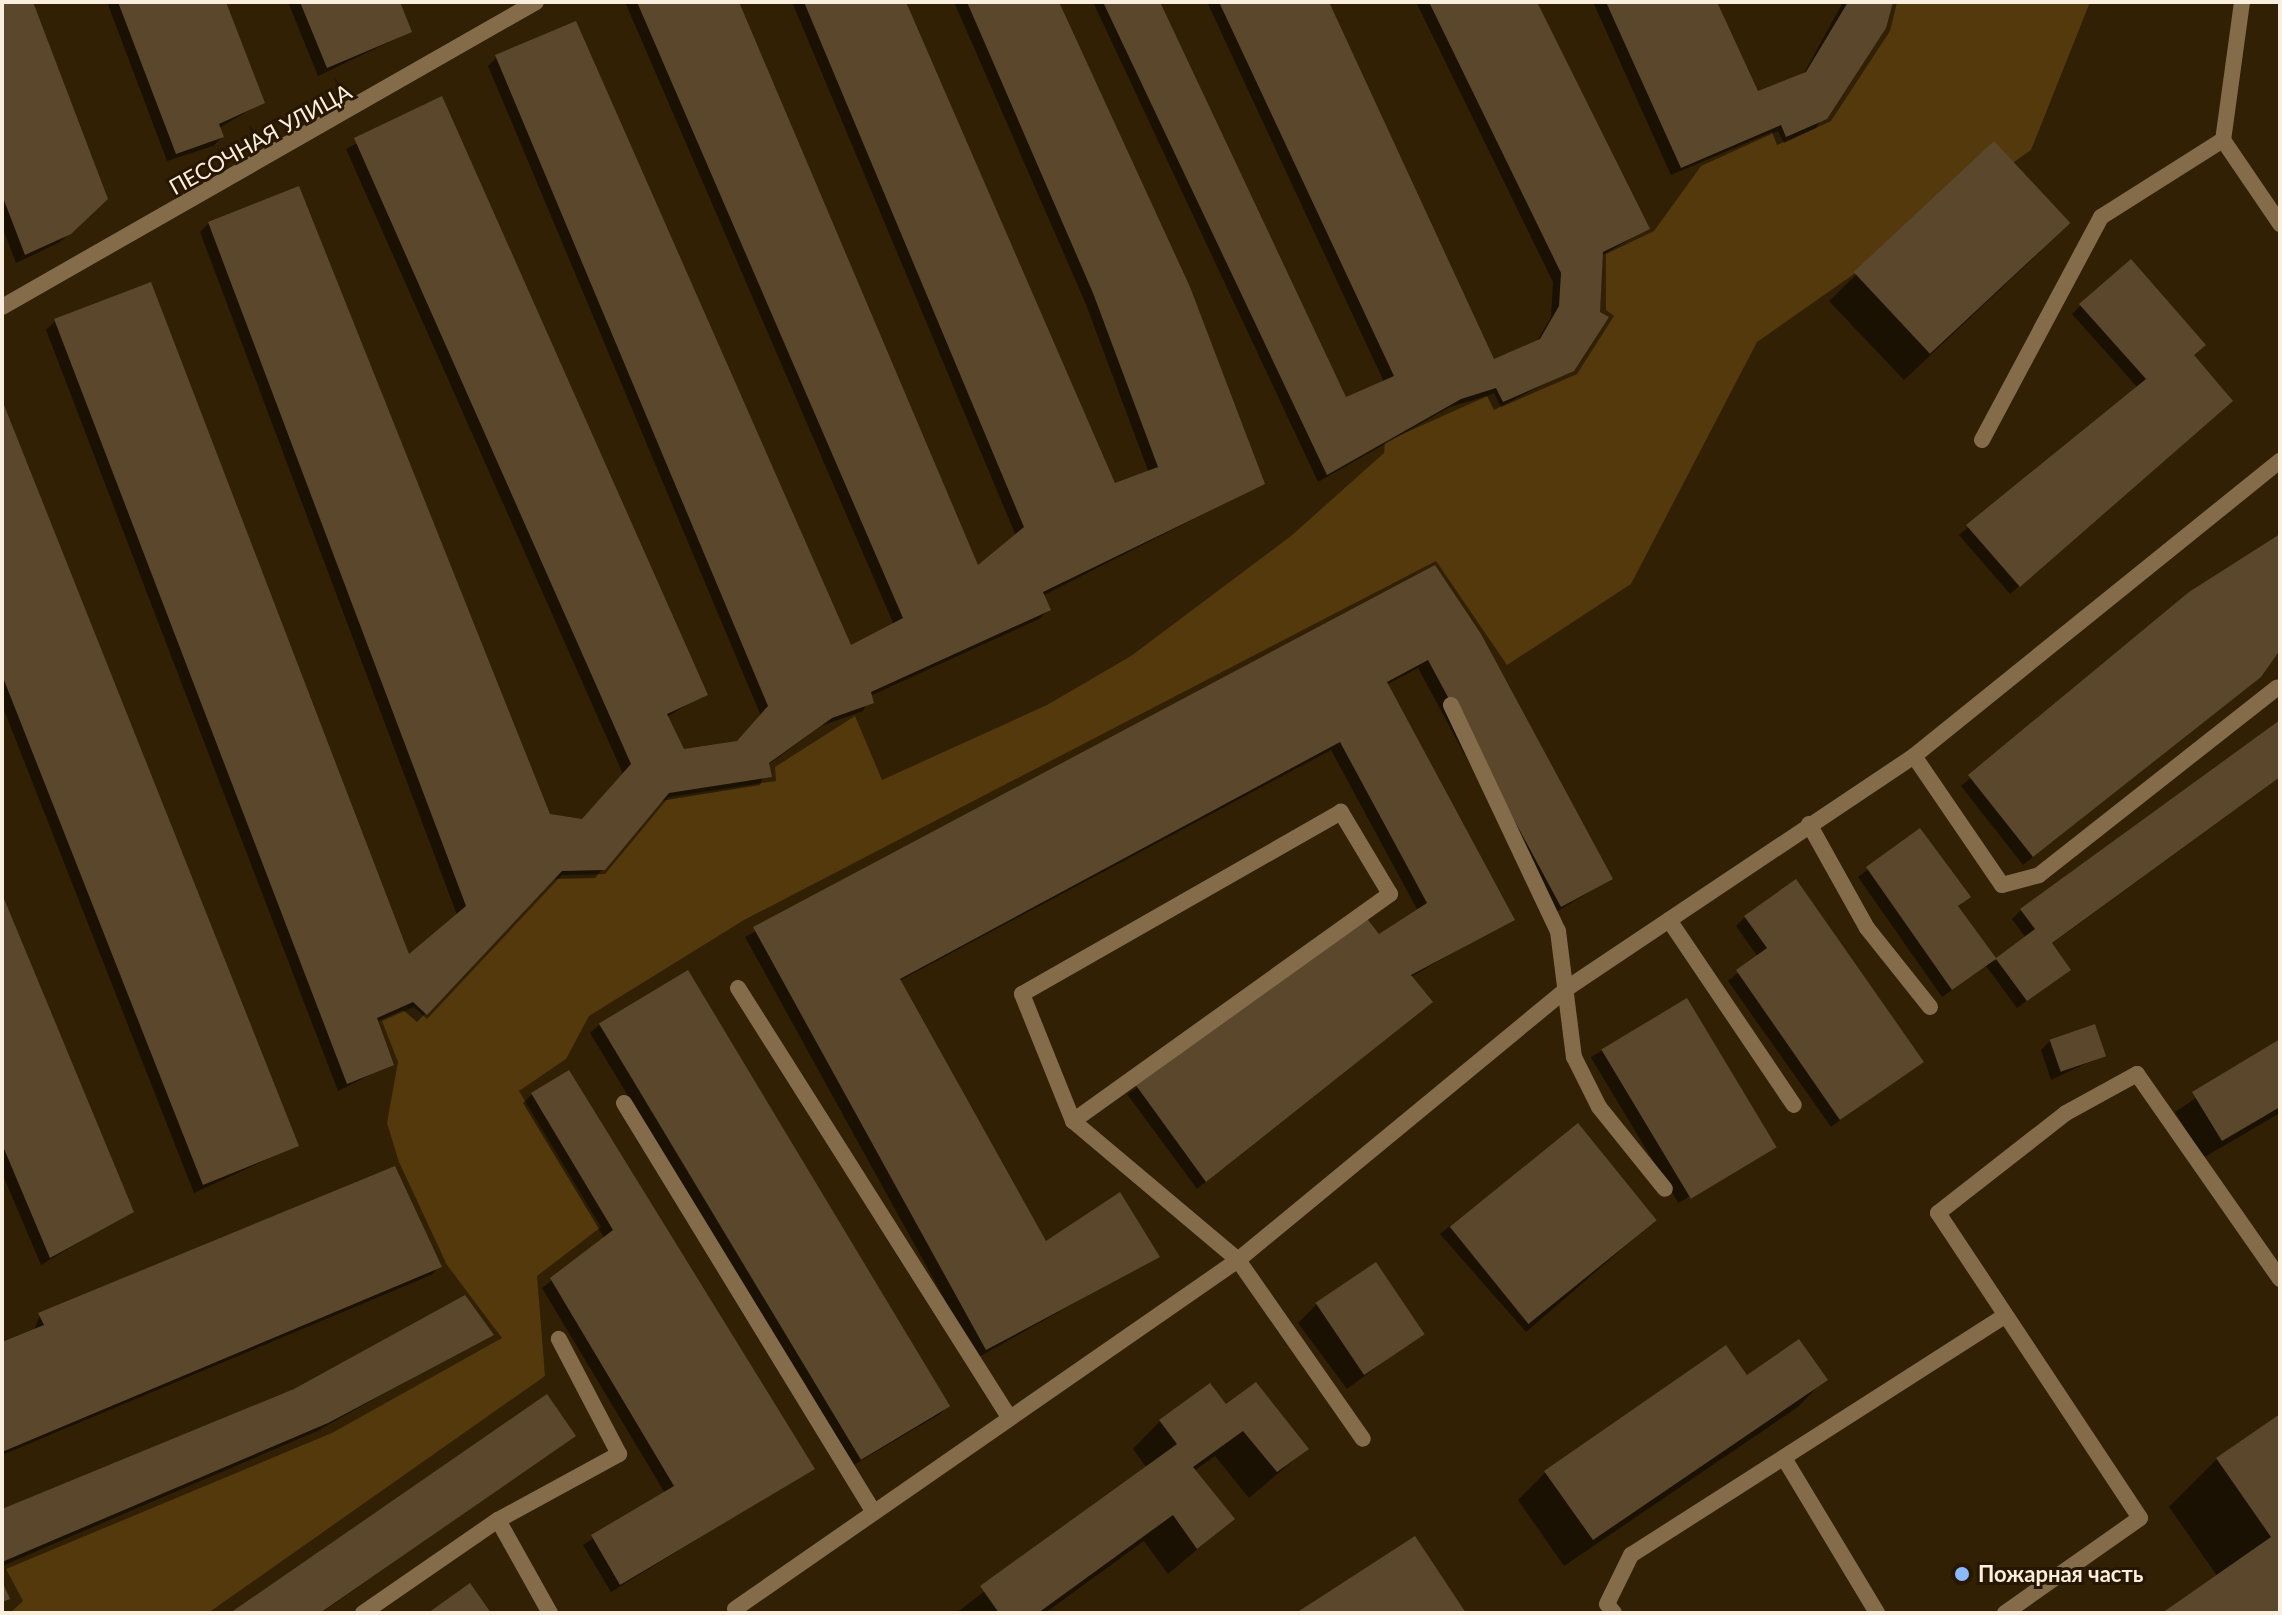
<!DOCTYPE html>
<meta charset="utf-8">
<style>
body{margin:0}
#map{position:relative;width:2282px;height:1615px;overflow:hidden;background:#312004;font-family:Lato,sans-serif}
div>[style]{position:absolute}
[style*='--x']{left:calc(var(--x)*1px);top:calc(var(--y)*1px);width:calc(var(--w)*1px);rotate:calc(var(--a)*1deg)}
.green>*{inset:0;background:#53390c}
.shadow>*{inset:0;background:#0007;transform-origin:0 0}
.building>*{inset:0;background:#5b482c;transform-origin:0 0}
.service>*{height:16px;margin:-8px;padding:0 8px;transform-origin:8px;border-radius:8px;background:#846c4b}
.minor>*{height:16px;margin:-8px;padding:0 8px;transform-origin:8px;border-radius:8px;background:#846c4b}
.dots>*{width:22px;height:22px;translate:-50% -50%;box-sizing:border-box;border:4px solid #271600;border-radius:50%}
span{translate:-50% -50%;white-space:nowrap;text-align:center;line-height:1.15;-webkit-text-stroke:6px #271600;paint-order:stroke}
.street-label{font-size:22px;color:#faeede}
.poi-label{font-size:22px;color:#faeede;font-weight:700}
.left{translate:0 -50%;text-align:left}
.frame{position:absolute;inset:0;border:4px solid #faeede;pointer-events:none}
</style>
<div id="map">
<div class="green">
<div style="clip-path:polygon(1897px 2px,2090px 2px,2031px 150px,1757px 342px,1631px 584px,1507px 665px,1436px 561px,744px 920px,589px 1016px,566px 1059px,519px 1091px,601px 1227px,537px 1276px,545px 1376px,208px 1613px,10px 1613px,23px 1601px,6px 1569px,332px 1433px,502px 1338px,447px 1265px,399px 1162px,387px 1123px,398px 1062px,382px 1021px,414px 1007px,427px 1019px,562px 875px,605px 874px,669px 797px,776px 781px,775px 767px,855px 716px,882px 780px,1047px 705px,1131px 656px,1291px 536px,1384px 453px,1385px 442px,1494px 393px,1501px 407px,1577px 374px,1614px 316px,1606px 310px,1606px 254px,1654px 231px,1701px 166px,1778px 131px,1784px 143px,1831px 121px,1890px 31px)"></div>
</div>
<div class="shadow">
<div style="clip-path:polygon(2px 2px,31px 2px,106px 198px,60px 242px,16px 263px,2px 226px)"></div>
<div style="clip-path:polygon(107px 2px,224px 2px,263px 102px,219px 128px,222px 137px,213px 146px,167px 161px)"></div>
<div style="clip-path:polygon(288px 2px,398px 2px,410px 32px,318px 76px)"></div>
<div style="clip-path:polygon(625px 2px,737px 2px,977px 569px,1016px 536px,792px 2px,904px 2px,1114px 486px,1149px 473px,1085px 302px,954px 2px,1059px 2px,1263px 484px,1042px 596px,1048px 610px,1039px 619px,870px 696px,863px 711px,821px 726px,768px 765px,760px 785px,660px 801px,595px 878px,551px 879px,417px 1022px,403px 1010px,376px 1022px,392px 1064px,338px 1091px,46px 330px,55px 321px,408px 957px,457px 915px,200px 232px,209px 223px,548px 816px,582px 821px,623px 774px,346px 149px,441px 99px,705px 694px,667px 717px,682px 751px,736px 743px,761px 716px,488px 66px,497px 57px,850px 648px,894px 625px)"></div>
<div style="clip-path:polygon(1093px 2px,1158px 2px,1345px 400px,1384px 382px,1207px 2px,1326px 2px,1493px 361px,1536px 343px,1551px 317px,1553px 282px,1416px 2px,1535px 2px,1647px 229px,1601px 256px,1572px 370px,1494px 410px,1487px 396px,1450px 407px,1318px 482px)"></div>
<div style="clip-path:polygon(1593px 2px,1714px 2px,1757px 94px,1803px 75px,1843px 2px,1891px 2px,1816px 128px,1777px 145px,1772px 132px,1671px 175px)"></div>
<div style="clip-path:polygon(2041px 251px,1904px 380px,1829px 301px,1857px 274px)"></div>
<div style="clip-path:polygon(2081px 305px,2192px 356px,2221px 410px,2010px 594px,1959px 535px,2138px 388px,2072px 314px)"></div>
<div style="clip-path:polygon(2px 405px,296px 1146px,194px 1193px,2px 705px)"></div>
<div style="clip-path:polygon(2280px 539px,2280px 650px,2250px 685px,2023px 865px,1961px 786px,2190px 594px)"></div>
<div style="clip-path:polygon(1435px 568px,1611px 879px,1551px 915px,1418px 668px,1386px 685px,1512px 919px,1411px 977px,1421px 1010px,1197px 1189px,1127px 1094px,1418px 911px,1331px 750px,899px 981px,1045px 1244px,1158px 1256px,977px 1358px,745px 937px)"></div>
<div style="clip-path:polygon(2280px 723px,2280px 777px,2050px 945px,2069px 969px,2017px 1008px,1986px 966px,1942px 997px,1858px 877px,1919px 831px,1968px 897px,1957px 908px,1995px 961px,2026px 938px,2012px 919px,2021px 910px)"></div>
<div style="clip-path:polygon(2px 899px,132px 1211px,41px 1265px,2px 1173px)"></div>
<div style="clip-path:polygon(1745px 917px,1921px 1062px,1831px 1127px,1728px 981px,1758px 957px,1736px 926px)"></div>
<div style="left:1686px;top:1000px;width:170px;height:111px;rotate:59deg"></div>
<div style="clip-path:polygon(599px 1025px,948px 1406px,940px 1414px,852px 1466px,590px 1033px)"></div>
<div style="clip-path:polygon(2050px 1041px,2104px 1055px,2051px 1080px,2041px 1050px)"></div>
<div style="clip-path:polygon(2280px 1042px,2280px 1113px,2203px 1158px,2175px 1112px)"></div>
<div style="clip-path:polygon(532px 1094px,812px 1469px,611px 1592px,583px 1545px,665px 1493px,542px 1288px,605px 1239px,523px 1103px)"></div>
<div style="clip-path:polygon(1578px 1126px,1644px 1230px,1526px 1332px,1440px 1234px)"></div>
<div style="clip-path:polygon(440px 1266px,431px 1275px,2px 1455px,2px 1344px,34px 1331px,40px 1315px)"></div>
<div style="clip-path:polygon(1317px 1304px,1421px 1334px,1347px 1389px,1298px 1323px)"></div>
<div style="clip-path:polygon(491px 1334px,317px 1431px,2px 1566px,2px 1512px)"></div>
<div style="clip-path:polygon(1825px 1379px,1798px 1407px,1564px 1566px,1518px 1500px,1546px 1472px)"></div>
<div style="clip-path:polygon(1226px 1407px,1307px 1449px,1249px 1498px,1215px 1456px,1194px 1471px,1233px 1519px,1168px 1574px,1144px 1541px,1045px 1613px,956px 1613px,1147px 1468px,1133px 1449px,1160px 1421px)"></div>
<div style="clip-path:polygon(2280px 1416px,2280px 1613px,2165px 1613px,2218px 1577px,2169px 1507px,2217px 1459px)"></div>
<div style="clip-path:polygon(574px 1436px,321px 1613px,234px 1613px)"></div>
</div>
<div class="building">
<div style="clip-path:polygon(2px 2px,33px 2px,108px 199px,71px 234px,25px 255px,2px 195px)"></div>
<div style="clip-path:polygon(118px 2px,226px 2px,265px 103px,219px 124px,224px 137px,176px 154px)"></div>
<div style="clip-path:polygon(300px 2px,400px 2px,412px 32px,327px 68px)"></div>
<div style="clip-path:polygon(637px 2px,739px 2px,978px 565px,1024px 527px,804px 2px,906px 2px,1115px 483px,1158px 467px,1093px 293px,967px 2px,1059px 2px,1190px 287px,1265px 484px,1043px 592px,1051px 610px,871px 692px,874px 703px,832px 718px,769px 763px,772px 777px,669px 793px,605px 870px,562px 871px,427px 1015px,413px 1002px,377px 1018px,394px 1065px,347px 1084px,54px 319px,151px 282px,409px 954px,466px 906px,208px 222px,299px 186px,550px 814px,582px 819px,631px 764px,354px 138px,442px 96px,708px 695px,667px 714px,684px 749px,737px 741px,768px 706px,495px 55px,576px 21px,851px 645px,903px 618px)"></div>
<div style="clip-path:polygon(1103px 2px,1160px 2px,1346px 397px,1394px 376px,1219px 2px,1329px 2px,1494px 359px,1540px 339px,1559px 306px,1561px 273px,1429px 2px,1537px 2px,1650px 229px,1603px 252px,1600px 312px,1609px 317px,1574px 371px,1503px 402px,1496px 388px,1461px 399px,1327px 475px)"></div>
<div style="clip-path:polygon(1606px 2px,1717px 2px,1758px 91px,1806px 72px,1848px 2px,1893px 2px,1886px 28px,1827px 119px,1786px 137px,1781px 125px,1681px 168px)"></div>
<div style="left:1994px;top:141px;width:112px;height:192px;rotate:47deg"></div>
<div style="clip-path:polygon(2131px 259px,2206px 345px,2194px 355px,2233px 401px,2020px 587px,1966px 525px,2146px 379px,2079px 304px)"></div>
<div style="clip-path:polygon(2px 400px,299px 1146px,203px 1185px,2px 675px)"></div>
<div style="clip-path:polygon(2280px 534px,2280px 650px,2261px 677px,2033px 857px,1968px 775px,2189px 592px)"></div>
<div style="clip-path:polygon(1435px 565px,1481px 634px,1613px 879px,1561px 907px,1428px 660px,1387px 682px,1515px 920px,1411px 975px,1433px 1002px,1206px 1182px,1135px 1084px,1361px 911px,1379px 934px,1427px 903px,1340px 742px,900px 979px,1046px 1241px,1120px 1192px,1160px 1257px,986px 1350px,753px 927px)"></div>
<div style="clip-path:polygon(2280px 720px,2280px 777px,2052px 943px,2071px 970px,2027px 1001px,1996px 959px,1952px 990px,1866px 867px,1920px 828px,1971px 897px,1958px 906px,1996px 958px,2035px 929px,2020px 909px)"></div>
<div style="clip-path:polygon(1796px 879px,1924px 1062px,1840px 1120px,1736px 970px,1767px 948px,1744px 916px)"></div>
<div style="clip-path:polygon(2px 894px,134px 1212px,50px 1258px,2px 1144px)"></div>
<div style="left:688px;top:970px;width:509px;height:104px;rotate:59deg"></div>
<div style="left:1687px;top:998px;width:174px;height:100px;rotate:59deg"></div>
<div style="left:2095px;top:1024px;width:34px;height:48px;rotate:71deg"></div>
<div style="clip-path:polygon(2280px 1039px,2280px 1107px,2222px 1141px,2192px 1092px)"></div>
<div style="clip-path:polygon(569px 1070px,815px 1469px,620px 1585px,591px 1535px,674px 1486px,550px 1278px,613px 1230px,531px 1093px)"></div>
<div style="left:1578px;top:1123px;width:125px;height:165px;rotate:51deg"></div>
<div style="clip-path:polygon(395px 1166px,442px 1267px,2px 1452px,2px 1342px,44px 1325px,38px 1313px)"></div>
<div style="left:1376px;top:1262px;width:87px;height:73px;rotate:56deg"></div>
<div style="clip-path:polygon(465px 1295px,494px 1335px,328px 1423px,2px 1562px,2px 1509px,294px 1389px)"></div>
<div style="clip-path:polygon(1799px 1339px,1828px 1380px,1593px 1540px,1544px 1471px,1726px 1345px,1747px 1375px)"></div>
<div style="clip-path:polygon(1256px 1382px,1309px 1449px,1277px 1472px,1243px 1431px,1193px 1467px,1235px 1519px,1197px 1549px,1173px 1515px,1038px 1613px,999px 1613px,980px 1586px,1177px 1444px,1159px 1420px,1210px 1383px,1226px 1404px)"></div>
<div style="clip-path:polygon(547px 1394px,576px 1436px,320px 1613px,230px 1613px)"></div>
<div style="clip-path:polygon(2280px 1414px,2280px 1613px,2162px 1613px,2271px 1537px,2216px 1458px)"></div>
<div style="clip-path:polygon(1415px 1536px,1466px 1613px,1296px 1613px)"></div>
<div style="clip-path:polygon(2px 1581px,10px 1599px,2px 1602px)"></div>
<div style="clip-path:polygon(470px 1583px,491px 1613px,428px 1613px)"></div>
</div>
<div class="service">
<div style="--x:2242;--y:2;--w:139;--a:97.8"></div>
<div style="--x:2223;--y:140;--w:102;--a:55.8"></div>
<div style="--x:1982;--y:440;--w:253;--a:-61.9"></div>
<div style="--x:2101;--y:217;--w:144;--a:-32.3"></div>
<div style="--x:1451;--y:705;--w:250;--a:64.7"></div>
<div style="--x:1558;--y:931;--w:127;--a:82.8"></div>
<div style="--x:1574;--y:1057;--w:56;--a:63.4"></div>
<div style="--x:1599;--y:1107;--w:105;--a:51.2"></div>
<div style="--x:1914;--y:756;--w:156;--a:55.7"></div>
<div style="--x:2002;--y:885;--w:38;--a:-15"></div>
<div style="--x:2039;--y:875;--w:303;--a:-38.2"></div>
<div style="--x:1809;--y:824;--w:119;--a:60.9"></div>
<div style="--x:1867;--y:928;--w:101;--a:51.4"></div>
<div style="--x:1669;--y:920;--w:223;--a:56"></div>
<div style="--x:738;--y:988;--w:507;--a:57.72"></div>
<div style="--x:624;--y:1103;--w:474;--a:58.6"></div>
<div style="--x:1073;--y:1121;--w:390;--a:-35.6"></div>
<div style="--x:1390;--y:894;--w:96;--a:-120.9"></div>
<div style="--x:1341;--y:812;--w:367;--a:150.3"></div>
<div style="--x:1022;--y:994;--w:137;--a:68.1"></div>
<div style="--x:1073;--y:1121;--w:216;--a:40.1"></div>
<div style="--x:1238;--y:1260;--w:218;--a:55.1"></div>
<div style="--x:1784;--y:1458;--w:181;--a:59"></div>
<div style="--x:498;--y:1520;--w:138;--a:-28.6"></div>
<div style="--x:619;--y:1454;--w:130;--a:-117.6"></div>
<div style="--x:363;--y:1613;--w:164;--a:-34.6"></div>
<div style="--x:498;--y:1520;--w:107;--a:60.8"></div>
<div style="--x:1614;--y:1613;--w:11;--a:-128"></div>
<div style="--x:1607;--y:1604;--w:55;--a:-63.9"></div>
<div style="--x:1631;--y:1555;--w:442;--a:-32.6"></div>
<div style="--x:2005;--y:1613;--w:165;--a:-35.1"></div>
<div style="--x:2140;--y:1518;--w:366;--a:-123.5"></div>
<div style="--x:1938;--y:1213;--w:162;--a:-38"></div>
<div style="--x:2066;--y:1113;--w:81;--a:-28.8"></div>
<div style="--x:2137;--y:1074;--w:250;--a:55.1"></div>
</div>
<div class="minor">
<div style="--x:2;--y:307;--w:615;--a:-29.73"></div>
<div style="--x:735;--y:1609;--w:612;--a:-34.75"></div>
<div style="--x:1238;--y:1260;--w:429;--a:-39.5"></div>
<div style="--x:1569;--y:987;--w:415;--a:-33.8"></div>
<div style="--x:1914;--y:756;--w:470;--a:-38.9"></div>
</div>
<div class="dots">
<div style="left:1962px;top:1574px;background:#89bafc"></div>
</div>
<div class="street-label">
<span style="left:260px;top:139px;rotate:-29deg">ПЕСОЧНАЯ УЛИЦА</span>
</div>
<div class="poi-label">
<span class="left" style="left:1978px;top:1574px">Пожарная часть</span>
</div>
<div class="frame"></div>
</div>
